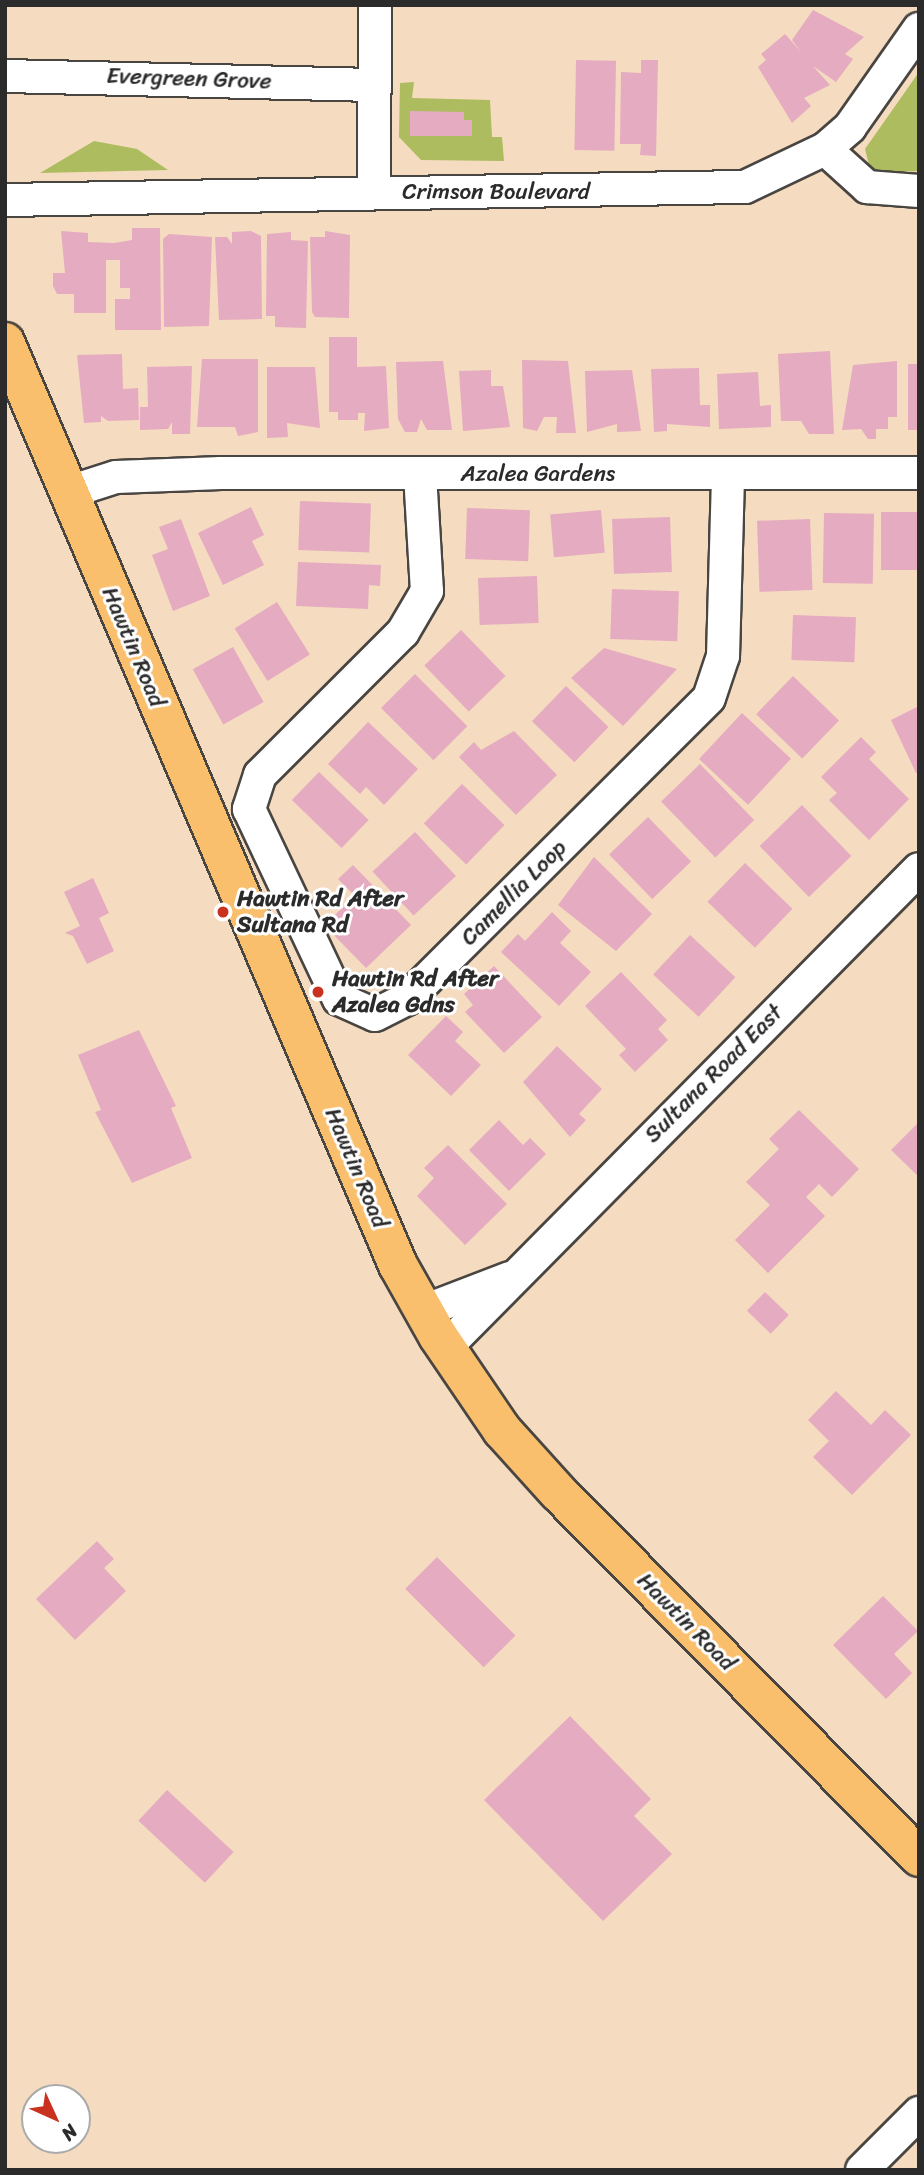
<!DOCTYPE html>
<style>
body{margin:0}
#map{position:relative;width:924px;height:2175px;overflow:hidden;background:#f5dbbf;font-family:Sriracha,sans-serif}
div>[style]{position:absolute}
[style*='--x']{left:calc(var(--x)*1px);top:calc(var(--y)*1px);width:calc(var(--w)*1px);rotate:calc(var(--a)*1deg)}
.green>*{inset:0;background:#adbc5f}
.building>*{inset:0;background:#e5abc1;transform-origin:0 0}
.roads{filter:drop-shadow(2px 0 #494541) drop-shadow(-2px 0 #494541) drop-shadow(0 2px #494541) drop-shadow(0 -2px #494541)}
.minor>*{height:32px;margin:-16px;padding:0 16px;transform-origin:16px;border-radius:16px;background:#fff}
.major>*{height:38px;margin:-19px;padding:0 19px;transform-origin:19px;border-radius:19px;background:#f9bf6d}
.dots>*{width:19px;height:19px;translate:-50% -50%;box-sizing:border-box;border:4px solid #fff;border-radius:50%}
span{translate:-50% -50%;white-space:nowrap;text-align:center;line-height:1.15;-webkit-text-stroke:6px #fff;paint-order:stroke}
.street-label{font-size:23px;color:#2b2b2b}
.poi-label{font-size:23px;color:#2b2b2b;font-weight:700}
.left{translate:0 -50%;text-align:left}
.frame{position:absolute;inset:0;border:7px solid #2b2b2b;pointer-events:none}
.north{position:absolute;left:21px;top:2084px;width:70px;height:70px;box-sizing:border-box;background:#fff;border:2px solid #aaa;border-radius:50%;rotate:135deg;font-size:19px;font-weight:700;line-height:28px;text-align:center;color:#2b2b2b}
.north::after{content:'';display:block;margin:auto;width:24px;height:32px;background:#c8321e;clip-path:polygon(50% 0,100% 100%,50% 72%,0 100%)}
</style>
<div id="map">
<div class="green">
<div style="clip-path:polygon(919px 72px,919px 171px,871px 173px,865px 149px)"></div>
<div style="clip-path:polygon(414px 82px,412px 98px,490px 100px,492px 137px,502px 137px,504px 161px,421px 160px,399px 137px,400px 83px)"></div>
<div style="clip-path:polygon(94px 141px,137px 149px,168px 170px,40px 173px)"></div>
</div>
<div class="building">
<div style="clip-path:polygon(813px 10px,864px 37px,845px 54px,853px 59px,836px 82px,813px 66px,830px 85px,804px 98px,811px 106px,792px 123px,758px 67px,766px 60px,761px 54px,785px 34px,801px 52px,792px 40px)"></div>
<div style="left:576px;top:60px;width:40px;height:90px;rotate:1deg"></div>
<div style="clip-path:polygon(641px 60px,658px 60px,656px 156px,640px 155px,641px 144px,620px 144px,621px 72px,641px 73px)"></div>
<div style="clip-path:polygon(410px 111px,464px 112px,464px 120px,472px 120px,472px 136px,410px 136px)"></div>
<div style="clip-path:polygon(132px 228px,160px 228px,161px 330px,115px 330px,115px 299px,130px 299px,130px 288px,120px 288px,120px 260px,106px 260px,106px 313px,74px 313px,74px 294px,57px 294px,53px 286px,53px 273px,65px 273px,61px 231px,88px 233px,88px 242px,114px 243px,132px 240px)"></div>
<div style="clip-path:polygon(251px 231px,261px 236px,262px 319px,219px 320px,215px 237px,227px 237px,232px 244px,232px 232px)"></div>
<div style="clip-path:polygon(325px 231px,350px 235px,349px 318px,315px 317px,312px 312px,310px 237px,325px 237px)"></div>
<div style="clip-path:polygon(291px 232px,291px 240px,308px 241px,306px 328px,275px 327px,275px 316px,266px 316px,267px 234px)"></div>
<div style="clip-path:polygon(169px 234px,212px 237px,209px 326px,164px 327px,163px 239px)"></div>
<div style="clip-path:polygon(329px 337px,357px 337px,357px 367px,386px 366px,389px 428px,364px 431px,365px 413px,358px 413px,358px 420px,338px 420px,338px 412px,329px 412px)"></div>
<div style="clip-path:polygon(830px 351px,834px 434px,809px 434px,801px 421px,781px 421px,778px 354px)"></div>
<div style="clip-path:polygon(122px 354px,123px 389px,138px 388px,139px 420px,108px 421px,101px 416px,101px 422px,84px 423px,77px 355px)"></div>
<div style="clip-path:polygon(202px 359px,258px 359px,258px 432px,238px 436px,235px 427px,197px 427px)"></div>
<div style="clip-path:polygon(522px 360px,568px 361px,576px 433px,556px 433px,557px 417px,544px 417px,537px 431px,523px 428px)"></div>
<div style="clip-path:polygon(443px 361px,452px 430px,427px 430px,421px 419px,417px 432px,405px 432px,398px 419px,396px 362px)"></div>
<div style="clip-path:polygon(897px 361px,897px 417px,888px 417px,888px 429px,876px 429px,876px 439px,868px 439px,861px 429px,842px 430px,853px 365px)"></div>
<div style="left:908px;top:364px;width:11px;height:66px"></div>
<div style="clip-path:polygon(192px 366px,190px 434px,172px 434px,172px 422px,168px 429px,140px 430px,140px 407px,148px 407px,147px 367px)"></div>
<div style="clip-path:polygon(267px 367px,315px 367px,320px 428px,287px 423px,288px 437px,267px 438px)"></div>
<div style="clip-path:polygon(699px 368px,700px 405px,710px 405px,710px 427px,667px 424px,667px 431px,654px 432px,651px 369px)"></div>
<div style="clip-path:polygon(491px 370px,491px 386px,503px 386px,510px 427px,463px 431px,459px 371px)"></div>
<div style="clip-path:polygon(632px 370px,641px 431px,617px 432px,617px 424px,587px 432px,585px 371px)"></div>
<div style="clip-path:polygon(758px 372px,760px 406px,771px 405px,771px 427px,719px 429px,717px 374px)"></div>
<div style="left:300px;top:501px;width:71px;height:49px;rotate:2deg"></div>
<div style="clip-path:polygon(251px 507px,264px 535px,252px 541px,264px 565px,223px 585px,198px 533px)"></div>
<div style="left:467px;top:508px;width:63px;height:51px;rotate:2deg"></div>
<div style="left:601px;top:510px;width:43px;height:51px;rotate:85deg"></div>
<div style="left:881px;top:512px;width:38px;height:58px"></div>
<div style="left:824px;top:513px;width:50px;height:70px;rotate:1deg"></div>
<div style="left:670px;top:517px;width:55px;height:58px;rotate:88deg"></div>
<div style="clip-path:polygon(181px 519px,210px 596px,173px 611px,152px 555px,168px 549px,159px 527px)"></div>
<div style="left:810px;top:519px;width:71px;height:53px;rotate:88deg"></div>
<div style="clip-path:polygon(298px 562px,381px 565px,380px 586px,369px 585px,368px 609px,296px 606px)"></div>
<div style="left:537px;top:576px;width:47px;height:59px;rotate:88deg"></div>
<div style="left:612px;top:589px;width:67px;height:50px;rotate:2deg"></div>
<div style="left:277px;top:602px;width:62px;height:50px;rotate:58deg"></div>
<div style="left:793px;top:615px;width:63px;height:45px;rotate:2deg"></div>
<div style="left:461px;top:630px;width:64px;height:51px;rotate:46deg"></div>
<div style="left:233px;top:647px;width:63px;height:46px;rotate:61deg"></div>
<div style="clip-path:polygon(604px 648px,677px 669px,623px 726px,571px 678px)"></div>
<div style="left:415px;top:674px;width:74px;height:48px;rotate:45deg"></div>
<div style="left:793px;top:676px;width:64px;height:53px;rotate:44deg"></div>
<div style="left:566px;top:686px;width:59px;height:49px;rotate:44deg"></div>
<div style="clip-path:polygon(919px 706px,919px 772px,916px 773px,891px 720px)"></div>
<div style="left:742px;top:713px;width:67px;height:63px;rotate:43deg"></div>
<div style="clip-path:polygon(368px 722px,418px 769px,384px 805px,366px 787px,360px 794px,328px 764px)"></div>
<div style="clip-path:polygon(514px 731px,557px 775px,516px 815px,459px 757px,474px 742px,481px 750px)"></div>
<div style="clip-path:polygon(861px 737px,876px 752px,869px 759px,909px 799px,869px 840px,829px 800px,837px 793px,821px 777px)"></div>
<div style="left:700px;top:764px;width:78px;height:54px;rotate:46deg"></div>
<div style="left:319px;top:772px;width:69px;height:39px;rotate:44deg"></div>
<div style="left:462px;top:784px;width:59px;height:55px;rotate:44deg"></div>
<div style="left:802px;top:805px;width:71px;height:59px;rotate:46deg"></div>
<div style="left:648px;top:817px;width:62px;height:54px;rotate:46deg"></div>
<div style="left:415px;top:832px;width:60px;height:58px;rotate:47deg"></div>
<div style="clip-path:polygon(594px 857px,652px 914px,616px 951px,558px 905px)"></div>
<div style="left:745px;top:863px;width:66px;height:54px;rotate:44deg"></div>
<div style="clip-path:polygon(353px 865px,411px 925px,366px 968px,324px 925px,355px 896px,338px 879px)"></div>
<div style="clip-path:polygon(93px 878px,109px 913px,99px 918px,114px 951px,87px 964px,73px 936px,65px 933px,80px 926px,64px 892px)"></div>
<div style="clip-path:polygon(552px 912px,571px 931px,560px 943px,591px 972px,559px 1006px,501px 952px,518px 934px,525px 941px)"></div>
<div style="left:690px;top:935px;width:62px;height:54px;rotate:43deg"></div>
<div style="clip-path:polygon(494px 966px,542px 1017px,504px 1053px,465px 1012px,473px 1005px,464px 994px)"></div>
<div style="clip-path:polygon(621px 972px,667px 1020px,658px 1029px,668px 1040px,635px 1072px,619px 1055px,626px 1049px,585px 1006px)"></div>
<div style="clip-path:polygon(446px 1016px,463px 1032px,455px 1041px,481px 1065px,451px 1096px,408px 1055px)"></div>
<div style="clip-path:polygon(139px 1030px,176px 1106px,171px 1108px,192px 1158px,132px 1183px,95px 1112px,101px 1110px,78px 1055px)"></div>
<div style="clip-path:polygon(557px 1046px,602px 1089px,579px 1114px,586px 1120px,570px 1137px,523px 1082px)"></div>
<div style="clip-path:polygon(799px 1110px,859px 1169px,832px 1197px,819px 1184px,806px 1197px,825px 1216px,768px 1273px,735px 1240px,770px 1205px,746px 1182px,779px 1149px,769px 1139px)"></div>
<div style="clip-path:polygon(499px 1120px,523px 1145px,530px 1138px,546px 1154px,509px 1191px,469px 1150px)"></div>
<div style="clip-path:polygon(919px 1122px,919px 1177px,891px 1150px)"></div>
<div style="clip-path:polygon(448px 1145px,507px 1204px,465px 1245px,417px 1196px,434px 1178px,424px 1168px)"></div>
<div style="left:765px;top:1292px;width:33px;height:26px;rotate:44deg"></div>
<div style="clip-path:polygon(836px 1391px,871px 1425px,885px 1410px,911px 1435px,852px 1495px,813px 1457px,829px 1441px,808px 1420px)"></div>
<div style="clip-path:polygon(97px 1541px,114px 1559px,104px 1568px,126px 1591px,75px 1640px,36px 1599px)"></div>
<div style="left:437px;top:1557px;width:111px;height:45px;rotate:45deg"></div>
<div style="clip-path:polygon(883px 1596px,918px 1631px,894px 1654px,912px 1673px,886px 1699px,833px 1645px)"></div>
<div style="clip-path:polygon(570px 1716px,651px 1799px,634px 1816px,672px 1854px,603px 1921px,484px 1800px)"></div>
<div style="left:167px;top:1790px;width:91px;height:42px;rotate:43deg"></div>
</div>
<div class="roads">
<div class="minor">
<div style="--x:5;--y:76;--w:369;--a:1.4"></div>
<div style="--x:825;--y:149;--w:57;--a:42.1"></div>
<div style="--x:867;--y:187;--w:52;--a:4.4"></div>
<div style="--x:374;--y:192;--w:187;--a:-89.7"></div>
<div style="--x:5;--y:200;--w:740;--a:-1.01"></div>
<div style="--x:745;--y:187;--w:89;--a:-25.4"></div>
<div style="--x:825;--y:149;--w:33;--a:-41"></div>
<div style="--x:850;--y:127;--w:120;--a:-54.9"></div>
<div style="--x:420;--y:474;--w:117;--a:86.6"></div>
<div style="--x:427;--y:591;--w:48;--a:120.3"></div>
<div style="--x:403;--y:632;--w:202;--a:135"></div>
<div style="--x:260;--y:775;--w:36;--a:108"></div>
<div style="--x:249;--y:809;--w:210;--a:64.7"></div>
<div style="--x:339;--y:999;--w:39;--a:24"></div>
<div style="--x:375;--y:1015;--w:36;--a:-27"></div>
<div style="--x:407;--y:999;--w:426;--a:-44.9"></div>
<div style="--x:709;--y:698;--w:44;--a:-71.6"></div>
<div style="--x:723;--y:656;--w:183;--a:-88.4"></div>
<div style="--x:69;--y:492;--w:49;--a:-17.7"></div>
<div style="--x:116;--y:477;--w:105;--a:-2.2"></div>
<div style="--x:221;--y:473;--w:698;--a:0"></div>
<div style="--x:424;--y:1311;--w:92;--a:-21"></div>
<div style="--x:446;--y:1347;--w:672;--a:-45.3"></div>
<div style="--x:862;--y:2170;--w:81;--a:-45"></div>
</div>
<div class="major">
<div style="--x:5;--y:342;--w:1003;--a:66.94"></div>
<div style="--x:398;--y:1265;--w:81;--a:60.6"></div>
<div style="--x:438;--y:1336;--w:114;--a:55.8"></div>
<div style="--x:502;--y:1430;--w:84;--a:47.9"></div>
<div style="--x:558;--y:1492;--w:513;--a:45.32"></div>
</div>
</div>
<div class="dots">
<div style="left:223px;top:912px;background:#c8321e"></div>
<div style="left:318px;top:992px;background:#c8321e"></div>
</div>
<div class="street-label">
<span style="left:189px;top:79px;rotate:2deg">Evergreen Grove</span>
<span style="left:496px;top:192px">Crimson Boulevard</span>
<span style="left:538px;top:474px">Azalea Gardens</span>
<span style="left:133px;top:647px;rotate:67deg">Hawtin Road</span>
<span style="left:514px;top:893px;rotate:-45deg">Camellia Loop</span>
<span style="left:714px;top:1074px;rotate:-45deg">Sultana Road East</span>
<span style="left:356px;top:1168px;rotate:67deg">Hawtin Road</span>
<span style="left:686px;top:1622px;rotate:45deg">Hawtin Road</span>
</div>
<div class="poi-label">
<span class="left" style="left:237px;top:912px">Hawtin Rd After<br>Sultana Rd</span>
<span class="left" style="left:332px;top:992px">Hawtin Rd After<br>Azalea Gdns</span>
</div>
<div class="frame"></div>
<div class="north">N</div>
</div>
